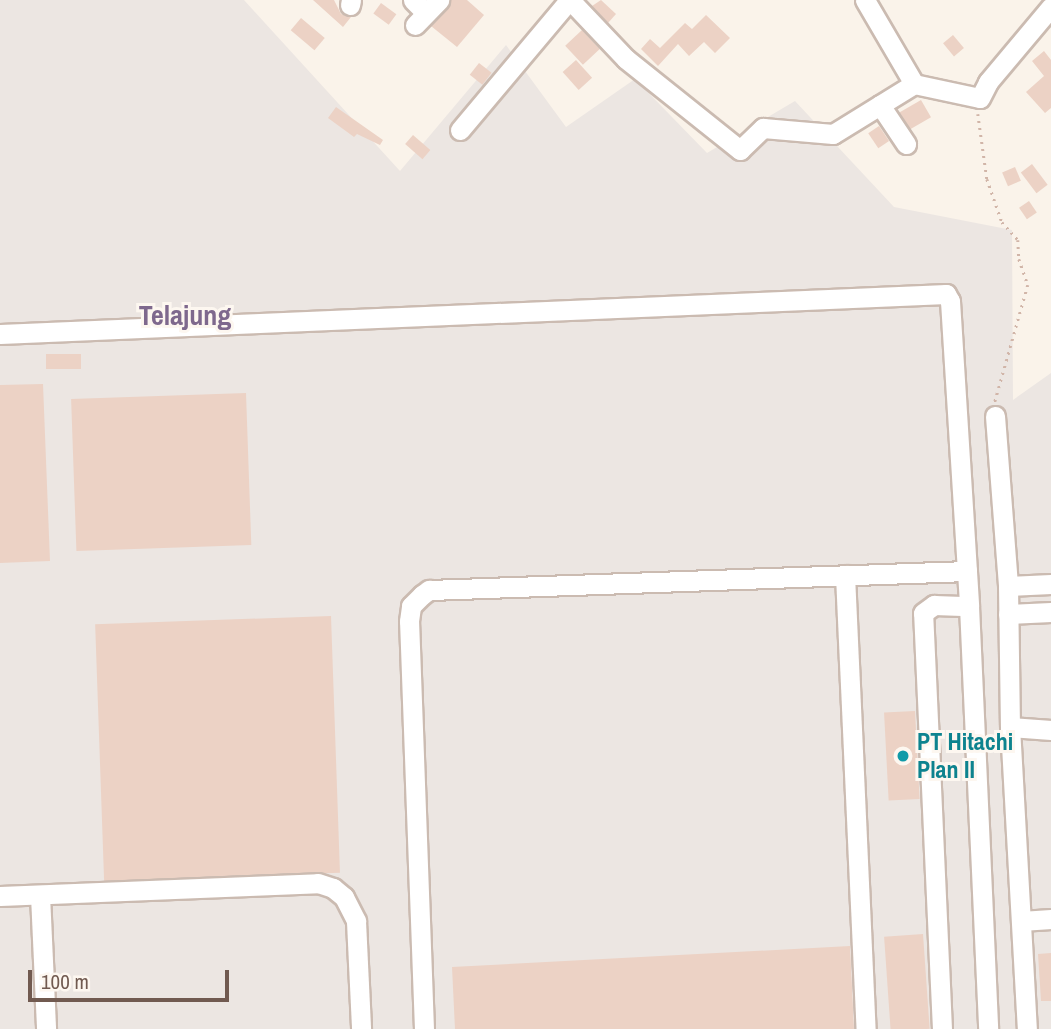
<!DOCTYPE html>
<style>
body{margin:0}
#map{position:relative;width:1051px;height:1029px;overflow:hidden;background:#faf3ea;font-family:"Archivo Narrow",sans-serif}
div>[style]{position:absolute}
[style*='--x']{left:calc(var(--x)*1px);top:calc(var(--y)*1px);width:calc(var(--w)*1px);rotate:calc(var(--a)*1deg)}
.industrial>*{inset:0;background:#ece6e2}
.building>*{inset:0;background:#ecd2c5;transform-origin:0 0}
.path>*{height:2.5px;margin-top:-1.25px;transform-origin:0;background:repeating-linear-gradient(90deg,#d1b5a8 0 2px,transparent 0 7px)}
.roads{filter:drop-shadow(2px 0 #cbbbb1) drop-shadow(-2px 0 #cbbbb1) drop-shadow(0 2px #cbbbb1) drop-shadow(0 -2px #cbbbb1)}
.minor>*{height:19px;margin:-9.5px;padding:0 9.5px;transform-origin:9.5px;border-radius:9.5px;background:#fff}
.dots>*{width:19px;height:19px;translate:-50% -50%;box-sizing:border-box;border:4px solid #fdf7f0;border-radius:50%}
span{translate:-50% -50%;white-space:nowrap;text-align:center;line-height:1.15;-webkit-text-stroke:6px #fdf7f0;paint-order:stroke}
.culture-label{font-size:24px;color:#0d838f;font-weight:700}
.left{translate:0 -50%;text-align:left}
.quarter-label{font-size:28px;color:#7e688d;font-weight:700}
.scale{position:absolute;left:28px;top:970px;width:201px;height:32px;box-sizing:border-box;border:4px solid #715a50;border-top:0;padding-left:9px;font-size:21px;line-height:24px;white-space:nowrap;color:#715a50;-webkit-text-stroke:5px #fdf7f0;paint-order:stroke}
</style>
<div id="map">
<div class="industrial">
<div style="clip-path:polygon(0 0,244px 0,400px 171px,506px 45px,566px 127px,635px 79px,707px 153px,795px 101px,894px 207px,1012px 230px,1013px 400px,1051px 373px,1051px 1029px,0 1029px)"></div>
</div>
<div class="building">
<div style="clip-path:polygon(313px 0,334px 0,341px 14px,351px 17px,343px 27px)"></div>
<div style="clip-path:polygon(451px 0,467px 0,484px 15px,457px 47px,431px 26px)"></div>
<div style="clip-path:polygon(601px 0,616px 14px,608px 23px,592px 6px)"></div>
<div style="left:381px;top:3px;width:19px;height:13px;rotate:36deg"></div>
<div style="clip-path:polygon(706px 15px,730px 38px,715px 53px,704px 42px,689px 56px,678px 44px,658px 66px,641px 49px,650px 39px,660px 48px,685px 23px,692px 29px,689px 32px)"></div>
<div style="left:301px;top:18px;width:31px;height:16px;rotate:40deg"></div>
<div style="left:582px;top:30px;width:26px;height:23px;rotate:47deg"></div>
<div style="left:953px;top:35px;width:17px;height:13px;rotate:50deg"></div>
<div style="clip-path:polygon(1044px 51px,1051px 60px,1051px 108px,1045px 113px,1026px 92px,1044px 76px,1032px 61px)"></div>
<div style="left:576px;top:60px;width:24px;height:18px;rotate:48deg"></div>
<div style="left:479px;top:63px;width:16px;height:15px;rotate:38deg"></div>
<div style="left:921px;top:100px;width:20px;height:25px;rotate:60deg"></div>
<div style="clip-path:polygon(336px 107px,383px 140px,380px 145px,357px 134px,354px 137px,328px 118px)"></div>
<div style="left:879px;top:126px;width:18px;height:13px;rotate:56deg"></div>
<div style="left:413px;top:135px;width:23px;height:12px;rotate:41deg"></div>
<div style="left:1032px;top:164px;width:26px;height:14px;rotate:53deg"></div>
<div style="left:1015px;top:167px;width:15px;height:14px;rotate:67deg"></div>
<div style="left:1029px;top:201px;width:14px;height:12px;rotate:56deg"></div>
<div style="left:81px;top:354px;width:15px;height:35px;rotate:90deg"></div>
<div style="clip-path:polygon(43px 384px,50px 561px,0 563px,0 385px)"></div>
<div style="left:246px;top:393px;width:152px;height:175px;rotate:88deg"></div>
<div style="left:331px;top:616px;width:257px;height:236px;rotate:88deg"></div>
<div style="left:915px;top:711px;width:88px;height:31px;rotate:87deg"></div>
<div style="left:923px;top:934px;width:95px;height:39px;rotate:86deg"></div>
<div style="clip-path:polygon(850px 946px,854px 1029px,455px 1029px,452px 967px)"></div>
<div style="clip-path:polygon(1051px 953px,1051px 1001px,1041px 1001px,1038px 954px)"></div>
</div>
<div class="path">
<div style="--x:978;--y:114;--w:66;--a:82.1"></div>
<div style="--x:987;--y:179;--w:46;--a:70.8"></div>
<div style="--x:1002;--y:222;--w:24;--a:48"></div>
<div style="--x:1018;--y:240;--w:19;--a:87"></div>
<div style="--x:1019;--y:259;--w:28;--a:71"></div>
<div style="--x:1028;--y:285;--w:122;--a:105.8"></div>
</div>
<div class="roads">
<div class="minor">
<div style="--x:413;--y:0;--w:18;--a:45"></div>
<div style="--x:570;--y:0;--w:81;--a:46.5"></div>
<div style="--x:626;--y:59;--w:146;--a:38.6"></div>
<div style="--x:740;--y:150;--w:32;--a:-44"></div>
<div style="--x:763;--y:128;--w:70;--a:4.9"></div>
<div style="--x:833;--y:134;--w:95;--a:-31.7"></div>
<div style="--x:914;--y:84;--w:67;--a:12"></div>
<div style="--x:980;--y:98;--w:18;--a:-63"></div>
<div style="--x:988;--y:82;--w:98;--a:-50"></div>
<div style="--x:865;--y:0;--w:97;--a:59.7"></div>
<div style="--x:350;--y:5;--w:5;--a:-79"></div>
<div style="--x:415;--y:25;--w:35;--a:-46"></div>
<div style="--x:880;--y:105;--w:47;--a:56.3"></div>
<div style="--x:460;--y:130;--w:170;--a:-50"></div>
<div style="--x:0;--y:334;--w:947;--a:-2.42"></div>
<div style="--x:946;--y:294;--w:8;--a:60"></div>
<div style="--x:950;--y:301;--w:306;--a:86.4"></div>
<div style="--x:969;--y:606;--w:423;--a:87.4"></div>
<div style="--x:995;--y:416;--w:170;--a:85.6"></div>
<div style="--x:1008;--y:586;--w:141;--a:89.2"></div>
<div style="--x:1010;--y:727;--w:302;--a:86.8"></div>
<div style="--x:845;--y:575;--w:454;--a:87.4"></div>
<div style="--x:1008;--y:586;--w:43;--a:-2.7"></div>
<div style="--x:1008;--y:614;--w:43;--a:-2.7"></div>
<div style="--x:1010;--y:727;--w:41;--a:4.2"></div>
<div style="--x:40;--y:895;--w:134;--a:87.4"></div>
<div style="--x:0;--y:896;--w:318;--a:-2.3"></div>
<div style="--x:318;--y:883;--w:16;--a:18"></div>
<div style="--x:333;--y:888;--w:14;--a:39"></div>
<div style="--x:344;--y:897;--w:27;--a:63"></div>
<div style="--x:356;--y:921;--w:108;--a:87.3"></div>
<div style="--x:1021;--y:921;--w:30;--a:-4"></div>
<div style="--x:424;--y:1029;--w:408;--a:-92.1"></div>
<div style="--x:409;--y:621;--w:15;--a:-82"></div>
<div style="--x:411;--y:606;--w:16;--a:-45"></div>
<div style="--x:422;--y:595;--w:9;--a:-36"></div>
<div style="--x:429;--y:590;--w:538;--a:-2.02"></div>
<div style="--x:942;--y:1029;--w:416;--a:-92.6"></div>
<div style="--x:923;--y:613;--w:14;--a:-36"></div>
<div style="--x:934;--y:605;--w:35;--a:2"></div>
</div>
</div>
<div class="dots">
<div style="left:903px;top:756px;background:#0f9aa8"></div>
</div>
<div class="culture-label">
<span class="left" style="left:917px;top:756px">PT Hitachi<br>Plan II</span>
</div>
<div class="quarter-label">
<span style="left:185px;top:315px">Telajung</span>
</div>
<div class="scale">100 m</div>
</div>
